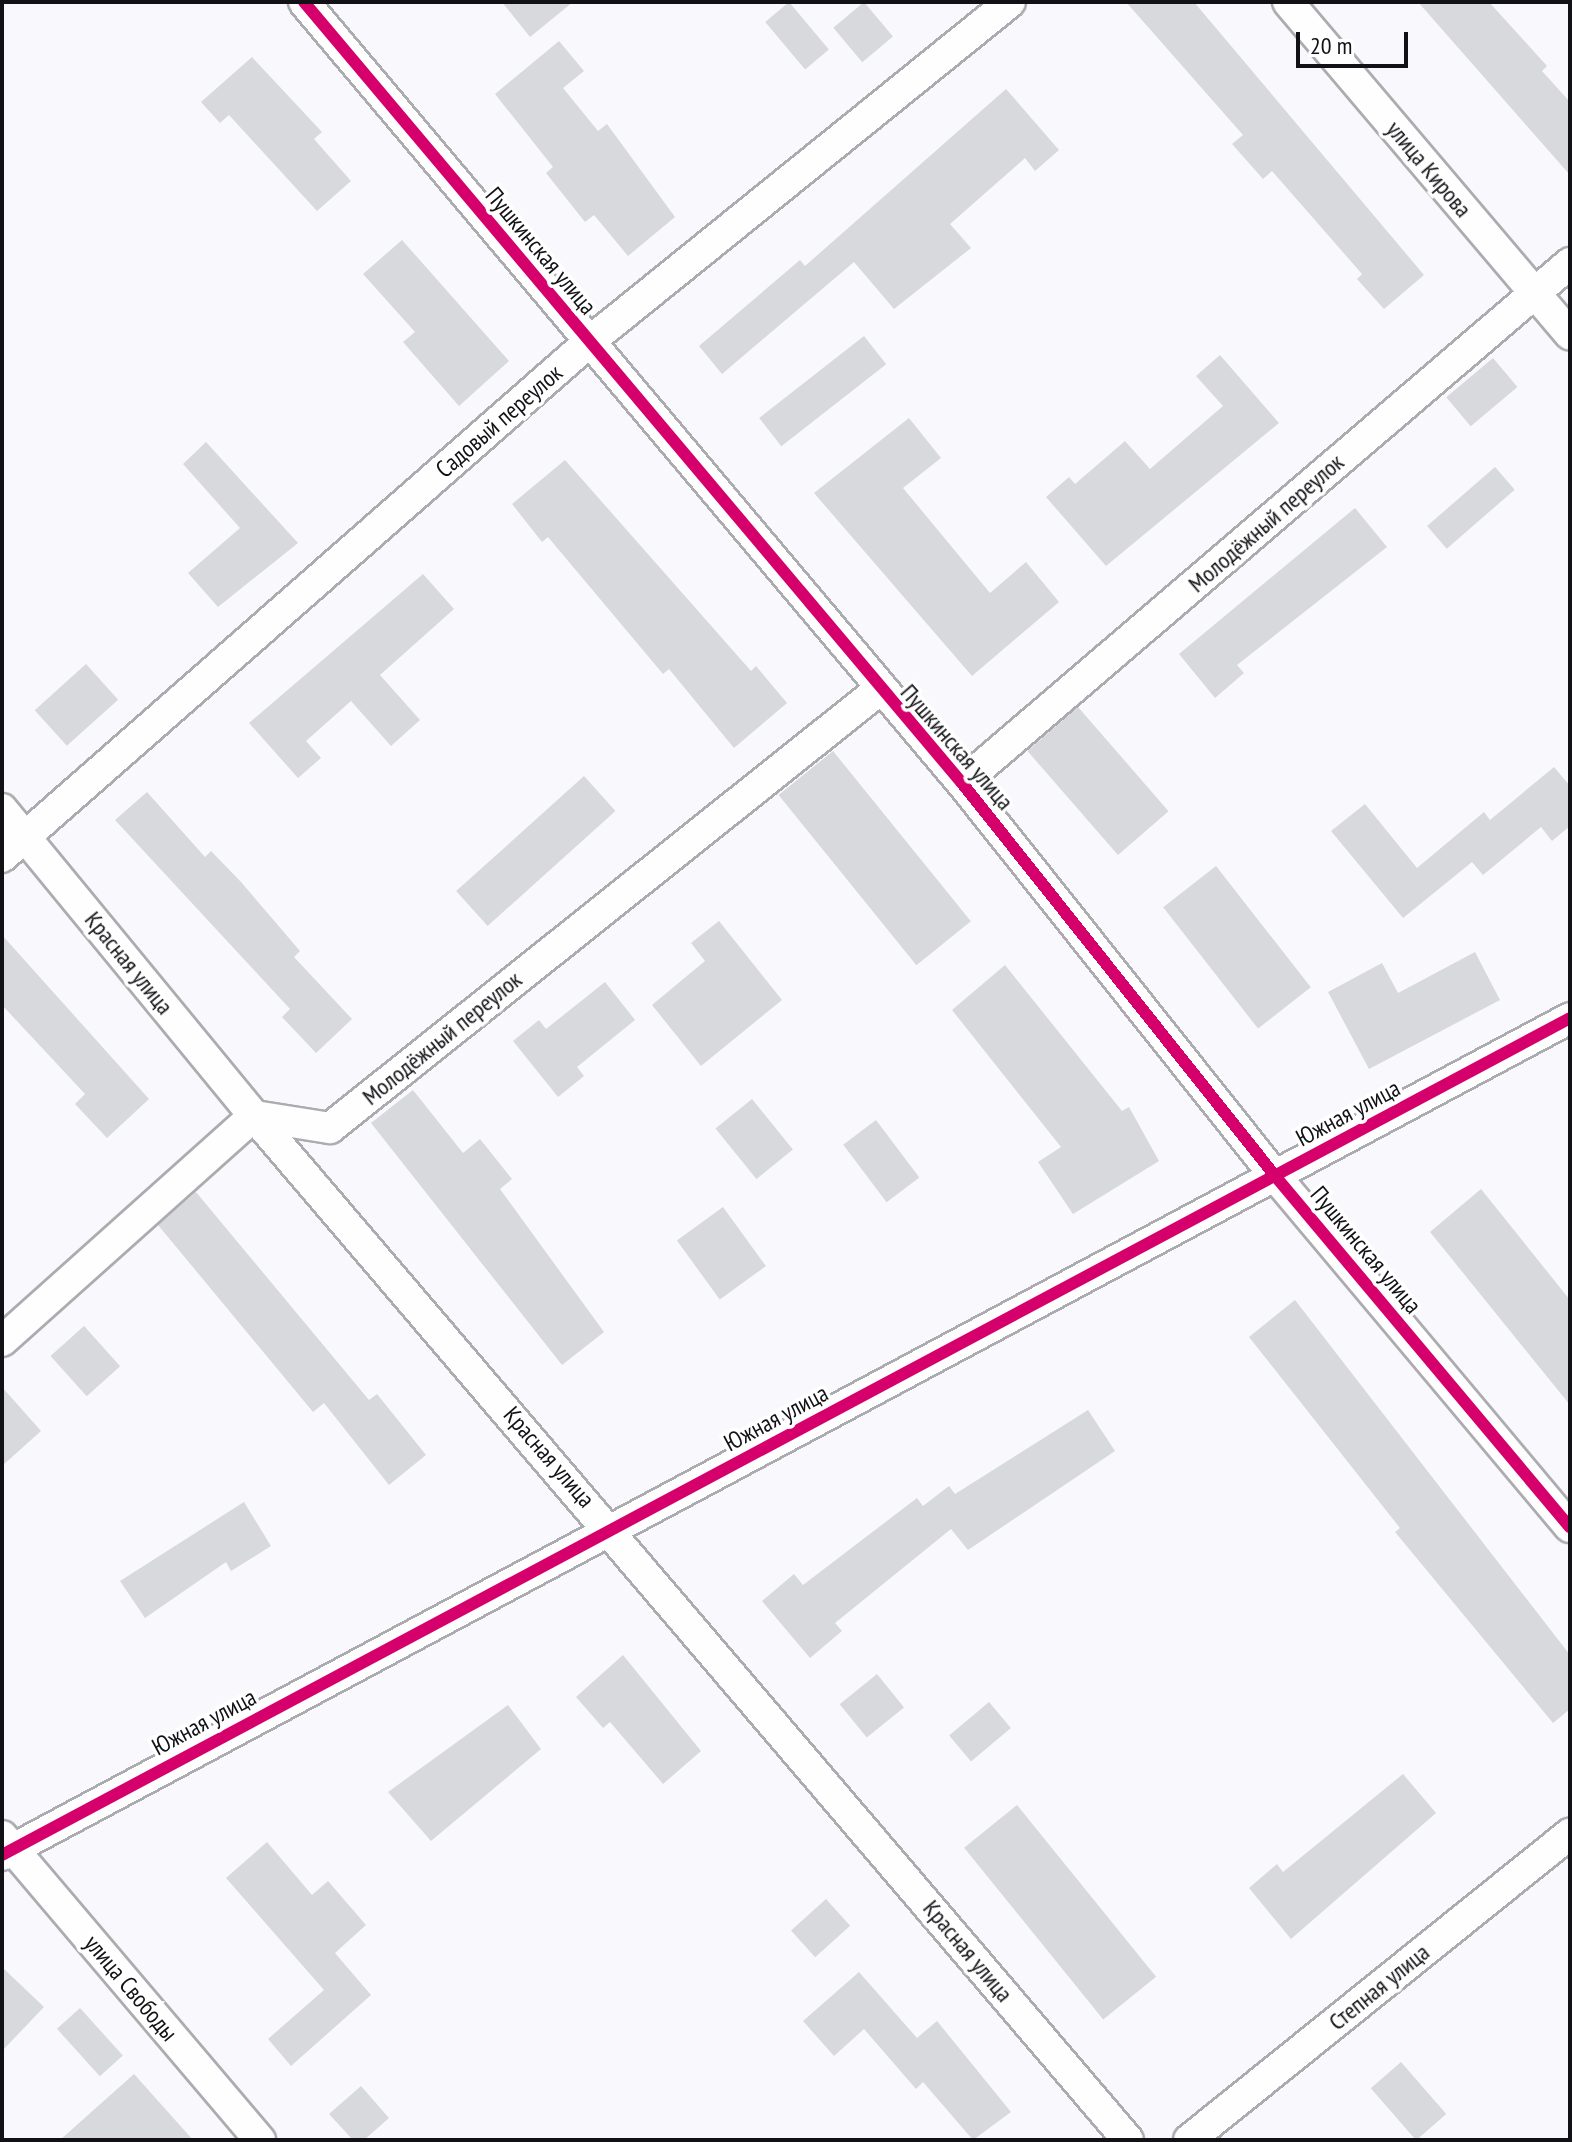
<!DOCTYPE html>
<meta charset="utf-8">
<style>
body{margin:0}
#map{position:relative;width:1572px;height:2142px;overflow:hidden;background:#f8f8fd;font-family:"PT Sans Narrow",sans-serif}
div>[style]{position:absolute}
[style*='--x']{left:calc(var(--x)*1px);top:calc(var(--y)*1px);width:calc(var(--w)*1px);rotate:calc(var(--a)*1deg)}
.building>*{inset:0;background:#d8d9dd;transform-origin:0 0}
.roads{filter:drop-shadow(2px 0 #acacb0) drop-shadow(-2px 0 #acacb0) drop-shadow(0 2px #acacb0) drop-shadow(0 -2px #acacb0)}
.street>*{height:30px;margin:-15px;padding:0 15px;transform-origin:15px;border-radius:15px;background:#fefeff}
.cycleway>*{height:12px;margin:-6px;padding:0 6px;transform-origin:6px;border-radius:6px;background:#d6006c}
span{translate:-50% -50%;white-space:nowrap;text-align:center;line-height:1.15;-webkit-text-stroke:7px #fff;paint-order:stroke}
.street-label{font-size:24px;color:#121216}
.frame{position:absolute;inset:0;border:4px solid #121216;pointer-events:none}
.scale{position:absolute;left:1296px;top:32px;width:112px;height:36px;box-sizing:border-box;border:4px solid #121216;border-top:0;padding-left:10px;font-size:24px;line-height:28px;white-space:nowrap;color:#121216;-webkit-text-stroke:6px #fff;paint-order:stroke}
</style>
<div id="map">
<div class="building">
<div style="clip-path:polygon(502px 2px,573px 2px,530px 37px)"></div>
<div style="left:789px;top:2px;width:62px;height:31px;rotate:50deg"></div>
<div style="left:864px;top:2px;width:45px;height:40px;rotate:50deg"></div>
<div style="clip-path:polygon(1126px 2px,1194px 2px,1424px 275px,1384px 309px,1357px 279px,1362px 274px,1272px 171px,1263px 179px,1232px 144px,1243px 135px)"></div>
<div style="clip-path:polygon(1418px 2px,1489px 2px,1547px 66px,1542px 71px,1570px 102px,1570px 175px)"></div>
<div style="clip-path:polygon(559px 41px,584px 71px,563px 88px,598px 131px,607px 124px,675px 217px,628px 256px,594px 215px,585px 222px,546px 173px,553px 167px,495px 94px)"></div>
<div style="clip-path:polygon(252px 57px,322px 132px,314px 139px,351px 181px,317px 211px,229px 115px,220px 123px,201px 102px)"></div>
<div style="clip-path:polygon(1006px 89px,1059px 150px,1035px 171px,1025px 158px,950px 224px,971px 248px,894px 309px,854px 262px,722px 374px,699px 346px,800px 260px,805px 266px)"></div>
<div style="clip-path:polygon(402px 240px,509px 361px,459px 406px,403px 342px,415px 332px,363px 274px)"></div>
<div style="left:864px;top:336px;width:36px;height:133px;rotate:52deg"></div>
<div style="clip-path:polygon(1220px 355px,1279px 423px,1106px 566px,1046px 497px,1069px 477px,1075px 484px,1125px 441px,1150px 469px,1223px 406px,1196px 376px)"></div>
<div style="left:1493px;top:358px;width:38px;height:61px;rotate:50deg"></div>
<div style="clip-path:polygon(909px 418px,941px 458px,903px 488px,990px 593px,1026px 562px,1059px 602px,972px 676px,814px 493px)"></div>
<div style="clip-path:polygon(206px 442px,298px 543px,218px 607px,188px 573px,240px 528px,183px 464px)"></div>
<div style="clip-path:polygon(565px 460px,751px 671px,756px 666px,787px 703px,734px 748px,669px 669px,663px 674px,548px 537px,542px 542px,512px 504px)"></div>
<div style="left:1495px;top:467px;width:30px;height:90px;rotate:49deg"></div>
<div style="clip-path:polygon(1355px 508px,1387px 547px,1237px 665px,1244px 673px,1215px 698px,1179px 654px)"></div>
<div style="clip-path:polygon(423px 574px,454px 609px,380px 675px,420px 720px,391px 746px,351px 701px,306px 741px,321px 758px,298px 778px,249px 723px)"></div>
<div style="left:86px;top:664px;width:48px;height:69px;rotate:48deg"></div>
<div style="left:1078px;top:707px;width:138px;height:67px;rotate:49deg"></div>
<div style="left:833px;top:751px;width:219px;height:70px;rotate:51deg"></div>
<div style="clip-path:polygon(1554px 767px,1570px 786px,1570px 826px,1552px 841px,1541px 827px,1483px 875px,1472px 862px,1403px 918px,1331px 831px,1365px 804px,1417px 868px,1484px 812px,1490px 820px)"></div>
<div style="left:584px;top:776px;width:47px;height:172px;rotate:48deg"></div>
<div style="clip-path:polygon(147px 792px,205px 857px,211px 851px,241px 882px,300px 951px,294px 957px,352px 1019px,316px 1053px,282px 1017px,290px 1009px,115px 820px)"></div>
<div style="left:1216px;top:866px;width:154px;height:67px;rotate:52deg"></div>
<div style="clip-path:polygon(719px 921px,782px 1000px,701px 1066px,652px 1005px,705px 961px,691px 943px)"></div>
<div style="clip-path:polygon(2px 935px,149px 1099px,107px 1138px,75px 1104px,85px 1094px,2px 1005px)"></div>
<div style="clip-path:polygon(1475px 952px,1500px 1000px,1369px 1069px,1328px 992px,1382px 963px,1398px 993px)"></div>
<div style="clip-path:polygon(1005px 965px,1122px 1111px,1129px 1107px,1159px 1161px,1073px 1214px,1038px 1162px,1061px 1147px,952px 1010px)"></div>
<div style="clip-path:polygon(605px 982px,635px 1020px,577px 1067px,584px 1076px,558px 1097px,513px 1041px,539px 1020px,546px 1029px)"></div>
<div style="clip-path:polygon(413px 1090px,463px 1153px,480px 1139px,512px 1179px,500px 1189px,604px 1332px,562px 1365px,371px 1123px)"></div>
<div style="left:752px;top:1099px;width:65px;height:47px;rotate:51deg"></div>
<div style="left:876px;top:1120px;width:72px;height:41px;rotate:53deg"></div>
<div style="clip-path:polygon(1481px 1189px,1570px 1300px,1570px 1405px,1430px 1232px)"></div>
<div style="clip-path:polygon(196px 1192px,369px 1400px,377px 1394px,426px 1455px,389px 1485px,324px 1403px,313px 1412px,158px 1225px)"></div>
<div style="left:723px;top:1207px;width:73px;height:57px;rotate:54deg"></div>
<div style="clip-path:polygon(1295px 1300px,1570px 1655px,1570px 1709px,1553px 1723px,1395px 1532px,1400px 1528px,1249px 1337px)"></div>
<div style="left:84px;top:1326px;width:54px;height:45px;rotate:48deg"></div>
<div style="clip-path:polygon(2px 1387px,41px 1431px,2px 1466px)"></div>
<div style="clip-path:polygon(1088px 1410px,1115px 1451px,968px 1550px,951px 1529px,835px 1623px,842px 1631px,810px 1658px,762px 1601px,794px 1574px,803px 1585px,917px 1498px,923px 1506px,949px 1486px,955px 1494px)"></div>
<div style="clip-path:polygon(244px 1502px,271px 1546px,231px 1571px,226px 1562px,145px 1618px,120px 1581px)"></div>
<div style="clip-path:polygon(623px 1655px,701px 1751px,663px 1784px,610px 1722px,603px 1728px,576px 1697px)"></div>
<div style="left:877px;top:1674px;width:43px;height:48px;rotate:51deg"></div>
<div style="left:989px;top:1702px;width:34px;height:52px;rotate:50deg"></div>
<div style="clip-path:polygon(508px 1705px,541px 1749px,431px 1841px,388px 1792px)"></div>
<div style="clip-path:polygon(1403px 1774px,1436px 1813px,1291px 1939px,1249px 1888px,1277px 1864px,1283px 1872px)"></div>
<div style="left:1017px;top:1805px;width:221px;height:68px;rotate:51deg"></div>
<div style="clip-path:polygon(267px 1842px,312px 1895px,328px 1881px,366px 1925px,335px 1953px,371px 1995px,291px 2066px,268px 2039px,324px 1990px,226px 1878px)"></div>
<div style="left:826px;top:1899px;width:36px;height:47px;rotate:48deg"></div>
<div style="clip-path:polygon(2px 1967px,44px 2007px,2px 2051px)"></div>
<div style="clip-path:polygon(859px 1972px,917px 2038px,937px 2021px,1011px 2112px,973px 2140px,923px 2082px,916px 2089px,864px 2029px,834px 2056px,803px 2021px)"></div>
<div style="left:80px;top:2008px;width:64px;height:31px;rotate:48deg"></div>
<div style="left:1401px;top:2062px;width:69px;height:40px;rotate:49deg"></div>
<div style="clip-path:polygon(134px 2074px,193px 2140px,60px 2140px)"></div>
<div style="clip-path:polygon(361px 2086px,389px 2118px,364px 2140px,353px 2140px,329px 2114px)"></div>
</div>
<div class="roads">
<div class="street">
<div style="--x:304;--y:2;--w:1021;--a:49.89"></div>
<div style="--x:962;--y:783;--w:504;--a:51.45"></div>
<div style="--x:1276;--y:1177;--w:457;--a:50"></div>
<div style="--x:1288;--y:2;--w:436;--a:49.7"></div>
<div style="--x:962;--y:783;--w:800;--a:-40.54"></div>
<div style="--x:2;--y:809;--w:397;--a:50.6"></div>
<div style="--x:254;--y:1116;--w:1346;--a:49.52"></div>
<div style="--x:2;--y:857;--w:781;--a:-41.26"></div>
<div style="--x:589;--y:342;--w:541;--a:-38.92"></div>
<div style="--x:2;--y:1341;--w:338;--a:-41.8"></div>
<div style="--x:254;--y:1116;--w:77;--a:9"></div>
<div style="--x:330;--y:1128;--w:702;--a:-38.58"></div>
<div style="--x:2;--y:1836;--w:399;--a:49.7"></div>
<div style="--x:2;--y:1855;--w:1777;--a:-28.09"></div>
<div style="--x:1189;--y:2140;--w:489;--a:-38.8"></div>
</div>
</div>
<div class="cycleway">
<div style="--x:304;--y:2;--w:1021;--a:49.89"></div>
<div style="--x:962;--y:783;--w:504;--a:51.45"></div>
<div style="--x:1276;--y:1177;--w:457;--a:50"></div>
<div style="--x:2;--y:1855;--w:1777;--a:-28.09"></div>
</div>
<div class="street-label">
<span style="left:1429px;top:169px;rotate:50deg">улица Кирова</span>
<span style="left:541px;top:251px;rotate:50deg">Пушкинская улица</span>
<span style="left:499px;top:421px;rotate:-41deg">Садовый переулок</span>
<span style="left:1266px;top:523px;rotate:-41deg">Молодёжный переулок</span>
<span style="left:957px;top:747px;rotate:49deg">Пушкинская улица</span>
<span style="left:129px;top:963px;rotate:51deg">Красная улица</span>
<span style="left:442px;top:1038px;rotate:-39deg">Молодёжный переулок</span>
<span style="left:1348px;top:1113px;rotate:-28deg">Южная улица</span>
<span style="left:1366px;top:1250px;rotate:50deg">Пушкинская улица</span>
<span style="left:776px;top:1418px;rotate:-28deg">Южная улица</span>
<span style="left:549px;top:1457px;rotate:49deg">Красная улица</span>
<span style="left:204px;top:1722px;rotate:-28deg">Южная улица</span>
<span style="left:968px;top:1951px;rotate:50deg">Красная улица</span>
<span style="left:1379px;top:1987px;rotate:-39deg">Степная улица</span>
<span style="left:131px;top:1988px;rotate:50deg">улица Свободы</span>
</div>
<div class="frame"></div>
<div class="scale">20 m</div>
</div>
